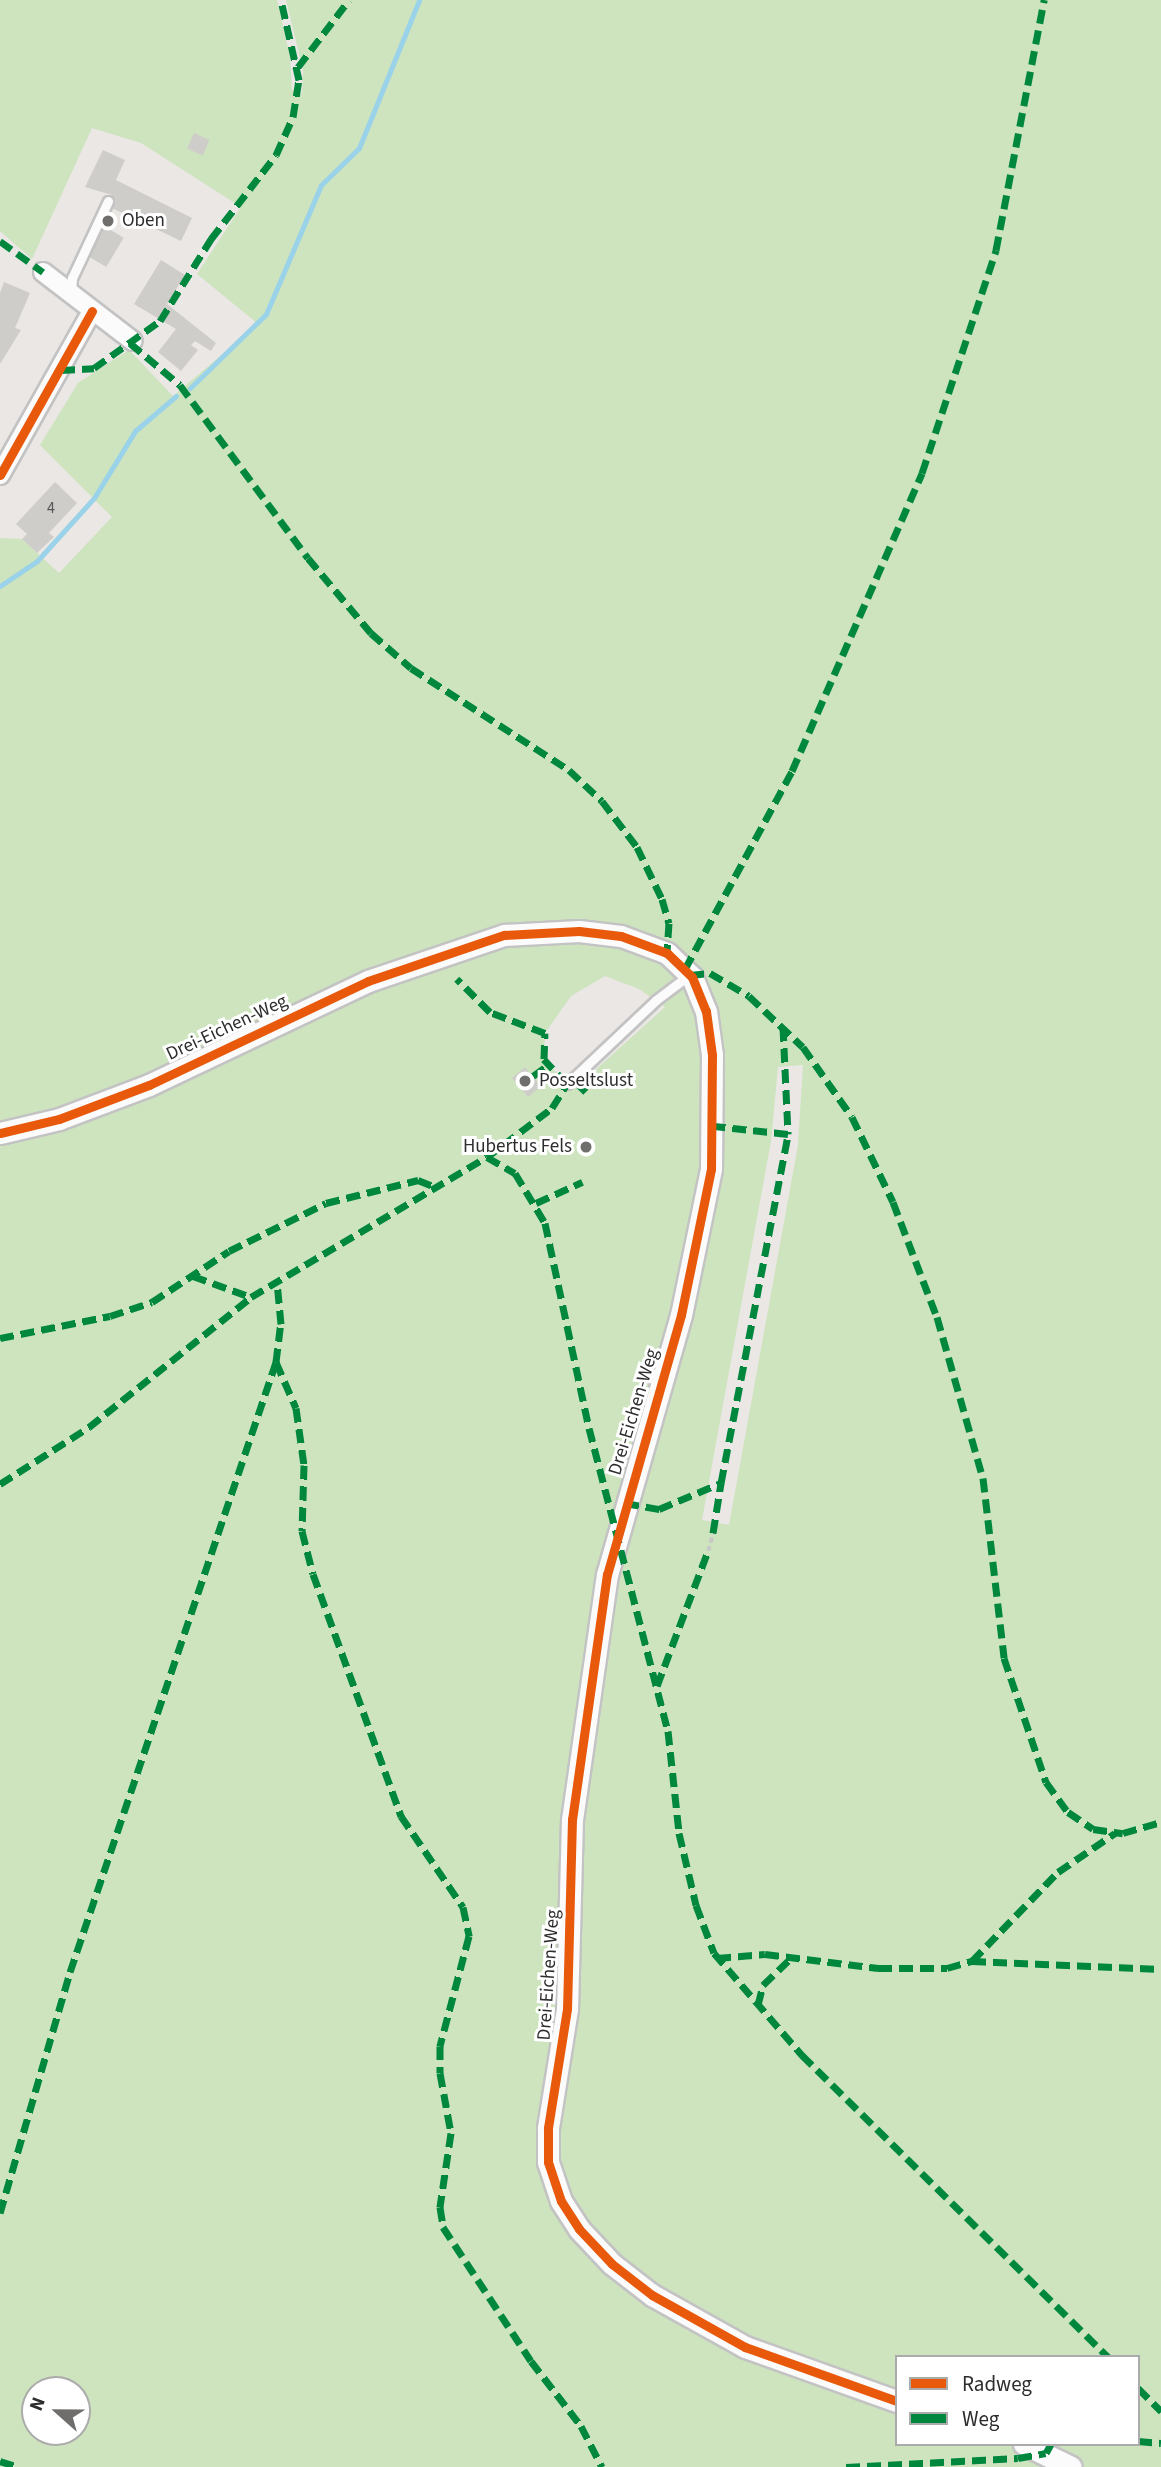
<!DOCTYPE html>
<style>
body{margin:0}
#map{position:relative;width:1161px;height:2467px;overflow:hidden;background:#eae7e4;font-family:"Source Sans 3",sans-serif}
div>[style]{position:absolute}
[style*='--x']{left:calc(var(--x)*1px);top:calc(var(--y)*1px);width:calc(var(--w)*1px);rotate:calc(var(--a)*1deg)}
.green>*{inset:0;background:#cde4be}
.stream>*{height:5px;margin:-2.5px;padding:0 2.5px;transform-origin:2.5px;border-radius:2.5px;background:#9ad3e9}
.building>*{inset:0;background:#cfcdca;transform-origin:0 0}
.path>*{height:3.5px;margin-top:-1.75px;transform-origin:0;background:repeating-linear-gradient(90deg,#c8c8c8 0 5px,transparent 0 8.5px)}
.roads{filter:drop-shadow(2px 0 #c4c3c3) drop-shadow(-2px 0 #c4c3c3) drop-shadow(0 2px #c4c3c3) drop-shadow(0 -2px #c4c3c3)}
.service>*{height:9px;margin:-4.5px;padding:0 4.5px;transform-origin:4.5px;border-radius:4.5px;background:#fcfbfb}
.minor>*{height:18px;margin:-9px;padding:0 9px;transform-origin:9px;border-radius:9px;background:#fcfbfb}
.tertiary>*{height:21px;margin:-10.5px;padding:0 10.5px;transform-origin:10.5px;border-radius:10.5px;background:#fcfbfb}
.quiet>*{height:7px;margin-top:-3.5px;transform-origin:0;background:repeating-linear-gradient(90deg,#00873e 0 14px,transparent 0 21px)}
.cycleway>*{height:9px;margin:-4.5px;padding:0 4.5px;transform-origin:4.5px;border-radius:4.5px;background:#e8590c}
.dots>*{width:19px;height:19px;translate:-50% -50%;box-sizing:border-box;border:4px solid #fff;border-radius:50%}
span{translate:-50% -50%;white-space:nowrap;text-align:center;line-height:1.15;-webkit-text-stroke:6px #fff;paint-order:stroke}
.number-label{font-size:16px;color:#575756}
.number-label span{-webkit-text-stroke-width:0}
.poi-label{font-size:19px;color:#2d2d2d}
.left{translate:0 -50%;text-align:left}
.right{translate:-100% -50%;text-align:right}
.street-label{font-size:19px;color:#2d2d2d}
.legend{position:absolute;left:895px;top:2355px;width:245px;height:91px;box-sizing:border-box;background:#fff;border:2px solid #ababab;margin:0;padding:9px 12px;list-style:none;font-size:21px;color:#2d2d2d}
.legend li{display:flex;align-items:center;gap:14px;height:35px}
.legend b{width:35px;border:2px solid #ababab}
.north{position:absolute;left:21px;top:2376px;width:70px;height:70px;box-sizing:border-box;background:#fff;border:2px solid #ababab;border-radius:50%;rotate:291deg;font-size:19px;font-weight:700;line-height:28px;text-align:center;color:#2d2d2d}
.north::after{content:'';display:block;margin:auto;width:24px;height:32px;background:#6f6e6d;clip-path:polygon(50% 0,100% 100%,50% 72%,0 100%)}
</style>
<div id="map">
<div class="green">
<div style="clip-path:polygon(evenodd,0 0,277px 0,290px 57px,292px 90px,302px 94px,303px 70px,286px 0,1161px 0,1161px 2467px,0 2467px,0 538px,22px 539px,59px 573px,112px 517px,40px 445px,78px 383px,129px 350px,173px 396px,258px 324px,197px 274px,241px 207px,141px 143px,92px 128px,32px 259px,0 231px,0 0,605px 976px,639px 989px,665px 1007px,582px 1082px,567px 1084px,544px 1059px,545px 1033px,571px 996px,605px 976px,0 0,803px 1065px,798px 1145px,729px 1525px,702px 1520px,771px 1141px,778px 1067px,803px 1065px,0 0,897px 2357px,1138px 2357px,1138px 2444px,897px 2444px,897px 2357px,0 0,35px 2390px,77px 2390px,77px 2432px,35px 2432px,35px 2390px)"></div>
</div>
<div class="stream">
<div style="--x:190;--y:388;--w:106;--a:-44.2"></div>
<div style="--x:266;--y:314;--w:140;--a:-66.9"></div>
<div style="--x:321;--y:185;--w:53;--a:-44.2"></div>
<div style="--x:359;--y:148;--w:160;--a:-67.9"></div>
<div style="--x:0;--y:586;--w:45;--a:-34"></div>
<div style="--x:37;--y:561;--w:85;--a:-47.9"></div>
<div style="--x:94;--y:498;--w:79;--a:-58.5"></div>
<div style="--x:135;--y:431;--w:54;--a:-40.5"></div>
</div>
<div class="building">
<div style="left:194px;top:133px;width:17px;height:17px;rotate:24deg"></div>
<div style="clip-path:polygon(103px 150px,125px 160px,116px 180px,192px 218px,181px 241px,112px 208px,112px 195px,85px 187px)"></div>
<div style="left:104px;top:226px;width:23px;height:34px;rotate:31deg"></div>
<div style="clip-path:polygon(161px 260px,185px 275px,167px 304px,216px 343px,211px 351px,195px 341px,191px 345px,198px 350px,181px 371px,158px 352px,176px 329px,134px 304px)"></div>
<div style="clip-path:polygon(4px 282px,30px 293px,15px 328px,21px 330px,0 364px,0 293px)"></div>
<div style="clip-path:polygon(55px 482px,77px 503px,49px 533px,54px 537px,37px 553px,22px 539px,27px 534px,16px 524px)"></div>
<div style="left:525px;top:1067px;width:25px;height:17px;rotate:50deg"></div>
</div>
<div class="path">
<div style="--x:708;--y:1551;--w:19;--a:-74"></div>
</div>
<div class="roads">
<div class="service">
<div style="--x:71;--y:290;--w:12;--a:-85"></div>
<div style="--x:72;--y:278;--w:85;--a:-64.9"></div>
<div style="--x:567;--y:1084;--w:122;--a:-43.3"></div>
<div style="--x:656;--y:1000;--w:40;--a:-37"></div>
</div>
<div class="minor">
<div style="--x:43;--y:272;--w:113;--a:37.5"></div>
<div style="--x:0;--y:475;--w:188;--a:-60.7"></div>
</div>
<div class="tertiary">
<div style="--x:0;--y:1133;--w:61;--a:-13.3"></div>
<div style="--x:59;--y:1119;--w:96;--a:-20.7"></div>
<div style="--x:149;--y:1085;--w:242;--a:-25.4"></div>
<div style="--x:368;--y:981;--w:144;--a:-18.7"></div>
<div style="--x:504;--y:935;--w:75;--a:-3.1"></div>
<div style="--x:579;--y:931;--w:42;--a:6.8"></div>
<div style="--x:621;--y:936;--w:49;--a:20.3"></div>
<div style="--x:667;--y:953;--w:35;--a:44"></div>
<div style="--x:692;--y:977;--w:37;--a:68"></div>
<div style="--x:706;--y:1011;--w:44;--a:82.2"></div>
<div style="--x:712;--y:1055;--w:114;--a:90.5"></div>
<div style="--x:711;--y:1169;--w:149;--a:101.6"></div>
<div style="--x:681;--y:1315;--w:269;--a:105.9"></div>
<div style="--x:607;--y:1574;--w:247;--a:98.1"></div>
<div style="--x:572;--y:1819;--w:190;--a:91.5"></div>
<div style="--x:567;--y:2009;--w:121;--a:99.1"></div>
<div style="--x:548;--y:2128;--w:34;--a:90"></div>
<div style="--x:548;--y:2162;--w:41;--a:71.6"></div>
<div style="--x:561;--y:2201;--w:33;--a:57"></div>
<div style="--x:579;--y:2229;--w:48;--a:46.7"></div>
<div style="--x:612;--y:2264;--w:51;--a:37.8"></div>
<div style="--x:652;--y:2295;--w:107;--a:29.2"></div>
<div style="--x:745;--y:2347;--w:161;--a:19.6"></div>
<div style="--x:1024;--y:2444;--w:52;--a:26.1"></div>
</div>
</div>
<div class="quiet">
<div style="--x:298;--y:67;--w:84;--a:-52.7"></div>
<div style="--x:0;--y:241;--w:53;--a:35.8"></div>
<div style="--x:130;--y:343;--w:65;--a:40"></div>
<div style="--x:180;--y:385;--w:215;--a:53.5"></div>
<div style="--x:308;--y:558;--w:98;--a:50"></div>
<div style="--x:371;--y:633;--w:53;--a:41.2"></div>
<div style="--x:411;--y:668;--w:188;--a:32.8"></div>
<div style="--x:569;--y:770;--w:45;--a:43.2"></div>
<div style="--x:602;--y:801;--w:58;--a:52.7"></div>
<div style="--x:637;--y:847;--w:58;--a:64.3"></div>
<div style="--x:662;--y:899;--w:25;--a:74"></div>
<div style="--x:669;--y:923;--w:30;--a:94"></div>
<div style="--x:61;--y:370;--w:33;--a:-3"></div>
<div style="--x:94;--y:368;--w:81;--a:-35.5"></div>
<div style="--x:160;--y:321;--w:97;--a:-58.1"></div>
<div style="--x:211;--y:239;--w:106;--a:-52.3"></div>
<div style="--x:276;--y:155;--w:42;--a:-65.9"></div>
<div style="--x:293;--y:117;--w:37;--a:-81"></div>
<div style="--x:299;--y:80;--w:82;--a:-102.7"></div>
<div style="--x:685;--y:969;--w:225;--a:-61.6"></div>
<div style="--x:792;--y:771;--w:325;--a:-66.4"></div>
<div style="--x:922;--y:473;--w:235;--a:-71.6"></div>
<div style="--x:996;--y:250;--w:255;--a:-79.1"></div>
<div style="--x:690;--y:975;--w:20;--a:-6"></div>
<div style="--x:710;--y:973;--w:45;--a:30.5"></div>
<div style="--x:749;--y:996;--w:74;--a:43.4"></div>
<div style="--x:803;--y:1047;--w:85;--a:55"></div>
<div style="--x:852;--y:1117;--w:94;--a:64.2"></div>
<div style="--x:893;--y:1202;--w:123;--a:69.1"></div>
<div style="--x:937;--y:1317;--w:167;--a:74.1"></div>
<div style="--x:983;--y:1478;--w:181;--a:83.3"></div>
<div style="--x:1004;--y:1658;--w:131;--a:71.3"></div>
<div style="--x:1046;--y:1782;--w:37;--a:54"></div>
<div style="--x:1068;--y:1812;--w:30;--a:34"></div>
<div style="--x:1093;--y:1829;--w:30;--a:8"></div>
<div style="--x:1123;--y:1833;--w:40;--a:-16"></div>
<div style="--x:783;--y:1027;--w:107;--a:87.3"></div>
<div style="--x:533;--y:1076;--w:19;--a:-36"></div>
<div style="--x:578;--y:1084;--w:11;--a:45"></div>
<div style="--x:487;--y:1157;--w:32;--a:30"></div>
<div style="--x:515;--y:1173;--w:58;--a:59"></div>
<div style="--x:545;--y:1223;--w:210;--a:77.9"></div>
<div style="--x:589;--y:1428;--w:313;--a:75.4"></div>
<div style="--x:668;--y:1731;--w:103;--a:83.8"></div>
<div style="--x:679;--y:1833;--w:74;--a:76.7"></div>
<div style="--x:696;--y:1905;--w:51;--a:69.4"></div>
<div style="--x:714;--y:1953;--w:135;--a:49.2"></div>
<div style="--x:802;--y:2055;--w:430;--a:44.6"></div>
<div style="--x:536;--y:1203;--w:51;--a:-24.5"></div>
<div style="--x:193;--y:1276;--w:62;--a:19.9"></div>
<div style="--x:0;--y:1338;--w:112;--a:-11.3"></div>
<div style="--x:110;--y:1316;--w:44;--a:-18.4"></div>
<div style="--x:152;--y:1302;--w:92;--a:-33.5"></div>
<div style="--x:229;--y:1251;--w:108;--a:-26.3"></div>
<div style="--x:326;--y:1203;--w:95;--a:-14"></div>
<div style="--x:418;--y:1180;--w:18;--a:22"></div>
<div style="--x:276;--y:1362;--w:50;--a:66.5"></div>
<div style="--x:296;--y:1408;--w:58;--a:82"></div>
<div style="--x:304;--y:1465;--w:66;--a:91.7"></div>
<div style="--x:302;--y:1531;--w:44;--a:75.7"></div>
<div style="--x:313;--y:1574;--w:258;--a:70"></div>
<div style="--x:401;--y:1816;--w:110;--a:55.7"></div>
<div style="--x:463;--y:1907;--w:30;--a:78"></div>
<div style="--x:469;--y:1936;--w:114;--a:104.8"></div>
<div style="--x:440;--y:2046;--w:27;--a:90"></div>
<div style="--x:440;--y:2073;--w:61;--a:79.6"></div>
<div style="--x:451;--y:2133;--w:75;--a:98.5"></div>
<div style="--x:440;--y:2207;--w:20;--a:81"></div>
<div style="--x:443;--y:2227;--w:160;--a:56.7"></div>
<div style="--x:531;--y:2361;--w:82;--a:52.4"></div>
<div style="--x:581;--y:2426;--w:46;--a:62.9"></div>
<div style="--x:0;--y:1484;--w:106;--a:-32.6"></div>
<div style="--x:89;--y:1427;--w:208;--a:-38.7"></div>
<div style="--x:251;--y:1297;--w:274;--a:-30.7"></div>
<div style="--x:487;--y:1157;--w:81;--a:-37"></div>
<div style="--x:552;--y:1108;--w:28;--a:-58"></div>
<div style="--x:567;--y:1084;--w:34;--a:-133"></div>
<div style="--x:544;--y:1059;--w:26;--a:-88"></div>
<div style="--x:545;--y:1033;--w:59;--a:-159.1"></div>
<div style="--x:490;--y:1012;--w:47;--a:-135"></div>
<div style="--x:625;--y:1503;--w:35;--a:10"></div>
<div style="--x:659;--y:1509;--w:67;--a:-22.8"></div>
<div style="--x:721;--y:1483;--w:355;--a:-79.1"></div>
<div style="--x:788;--y:1134;--w:74;--a:-173.8"></div>
<div style="--x:713;--y:1533;--w:51;--a:-80.9"></div>
<div style="--x:657;--y:1686;--w:144;--a:-69.3"></div>
<div style="--x:717;--y:1958;--w:48;--a:-4.8"></div>
<div style="--x:765;--y:1954;--w:114;--a:7.1"></div>
<div style="--x:878;--y:1968;--w:69;--a:0"></div>
<div style="--x:947;--y:1968;--w:26;--a:-16"></div>
<div style="--x:972;--y:1961;--w:189;--a:2.4"></div>
<div style="--x:972;--y:1961;--w:124;--a:-46"></div>
<div style="--x:1058;--y:1872;--w:69;--a:-34.4"></div>
<div style="--x:758;--y:2005;--w:21;--a:-76"></div>
<div style="--x:763;--y:1985;--w:39;--a:-44"></div>
<div style="--x:0;--y:2213;--w:251;--a:-73.8"></div>
<div style="--x:70;--y:1972;--w:644;--a:-71.34"></div>
<div style="--x:276;--y:1362;--w:38;--a:-83"></div>
<div style="--x:281;--y:1324;--w:42;--a:-95.4"></div>
<div style="--x:1138;--y:2388;--w:33;--a:45"></div>
<div style="--x:1138;--y:2441;--w:23;--a:5"></div>
<div style="--x:0;--y:2461;--w:20;--a:18"></div>
<div style="--x:846;--y:2467;--w:172;--a:-3"></div>
<div style="--x:1018;--y:2458;--w:28;--a:-10"></div>
<div style="--x:1046;--y:2453;--w:10;--a:-61"></div>
</div>
<div class="cycleway">
<div style="--x:0;--y:475;--w:188;--a:-60.7"></div>
<div style="--x:0;--y:1133;--w:61;--a:-13.3"></div>
<div style="--x:59;--y:1119;--w:96;--a:-20.7"></div>
<div style="--x:149;--y:1085;--w:242;--a:-25.4"></div>
<div style="--x:368;--y:981;--w:144;--a:-18.7"></div>
<div style="--x:504;--y:935;--w:75;--a:-3.1"></div>
<div style="--x:579;--y:931;--w:42;--a:6.8"></div>
<div style="--x:621;--y:936;--w:49;--a:20.3"></div>
<div style="--x:667;--y:953;--w:35;--a:44"></div>
<div style="--x:692;--y:977;--w:37;--a:68"></div>
<div style="--x:706;--y:1011;--w:44;--a:82.2"></div>
<div style="--x:712;--y:1055;--w:114;--a:90.5"></div>
<div style="--x:711;--y:1169;--w:149;--a:101.6"></div>
<div style="--x:681;--y:1315;--w:269;--a:105.9"></div>
<div style="--x:607;--y:1574;--w:247;--a:98.1"></div>
<div style="--x:572;--y:1819;--w:190;--a:91.5"></div>
<div style="--x:567;--y:2009;--w:121;--a:99.1"></div>
<div style="--x:548;--y:2128;--w:34;--a:90"></div>
<div style="--x:548;--y:2162;--w:41;--a:71.6"></div>
<div style="--x:561;--y:2201;--w:33;--a:57"></div>
<div style="--x:579;--y:2229;--w:48;--a:46.7"></div>
<div style="--x:612;--y:2264;--w:51;--a:37.8"></div>
<div style="--x:652;--y:2295;--w:107;--a:29.2"></div>
<div style="--x:745;--y:2347;--w:161;--a:19.6"></div>
</div>
<div class="dots">
<div style="left:108px;top:221px;background:#6f6e6d"></div>
<div style="left:525px;top:1081px;background:#6f6e6d"></div>
<div style="left:586px;top:1147px;background:#6f6e6d"></div>
</div>
<div class="number-label">
<span style="left:51px;top:508px">4</span>
</div>
<div class="poi-label">
<span class="left" style="left:122px;top:221px">Oben</span>
<span class="left" style="left:539px;top:1081px">Posseltslust</span>
<span class="right" style="left:572px;top:1147px">Hubertus Fels</span>
</div>
<div class="street-label">
<span style="left:227px;top:1028px;rotate:-25deg">Drei-Eichen-Weg</span>
<span style="left:634px;top:1412px;rotate:-73deg">Drei-Eichen-Weg</span>
<span style="left:549px;top:1975px;rotate:-86deg">Drei-Eichen-Weg</span>
</div>
<ul class="legend">
<li><b style="height:9px;background:#e8590c"></b>Radweg</li>
<li><b style="height:9px;background:#00873e"></b>Weg</li>
</ul>
<div class="north">N</div>
</div>
